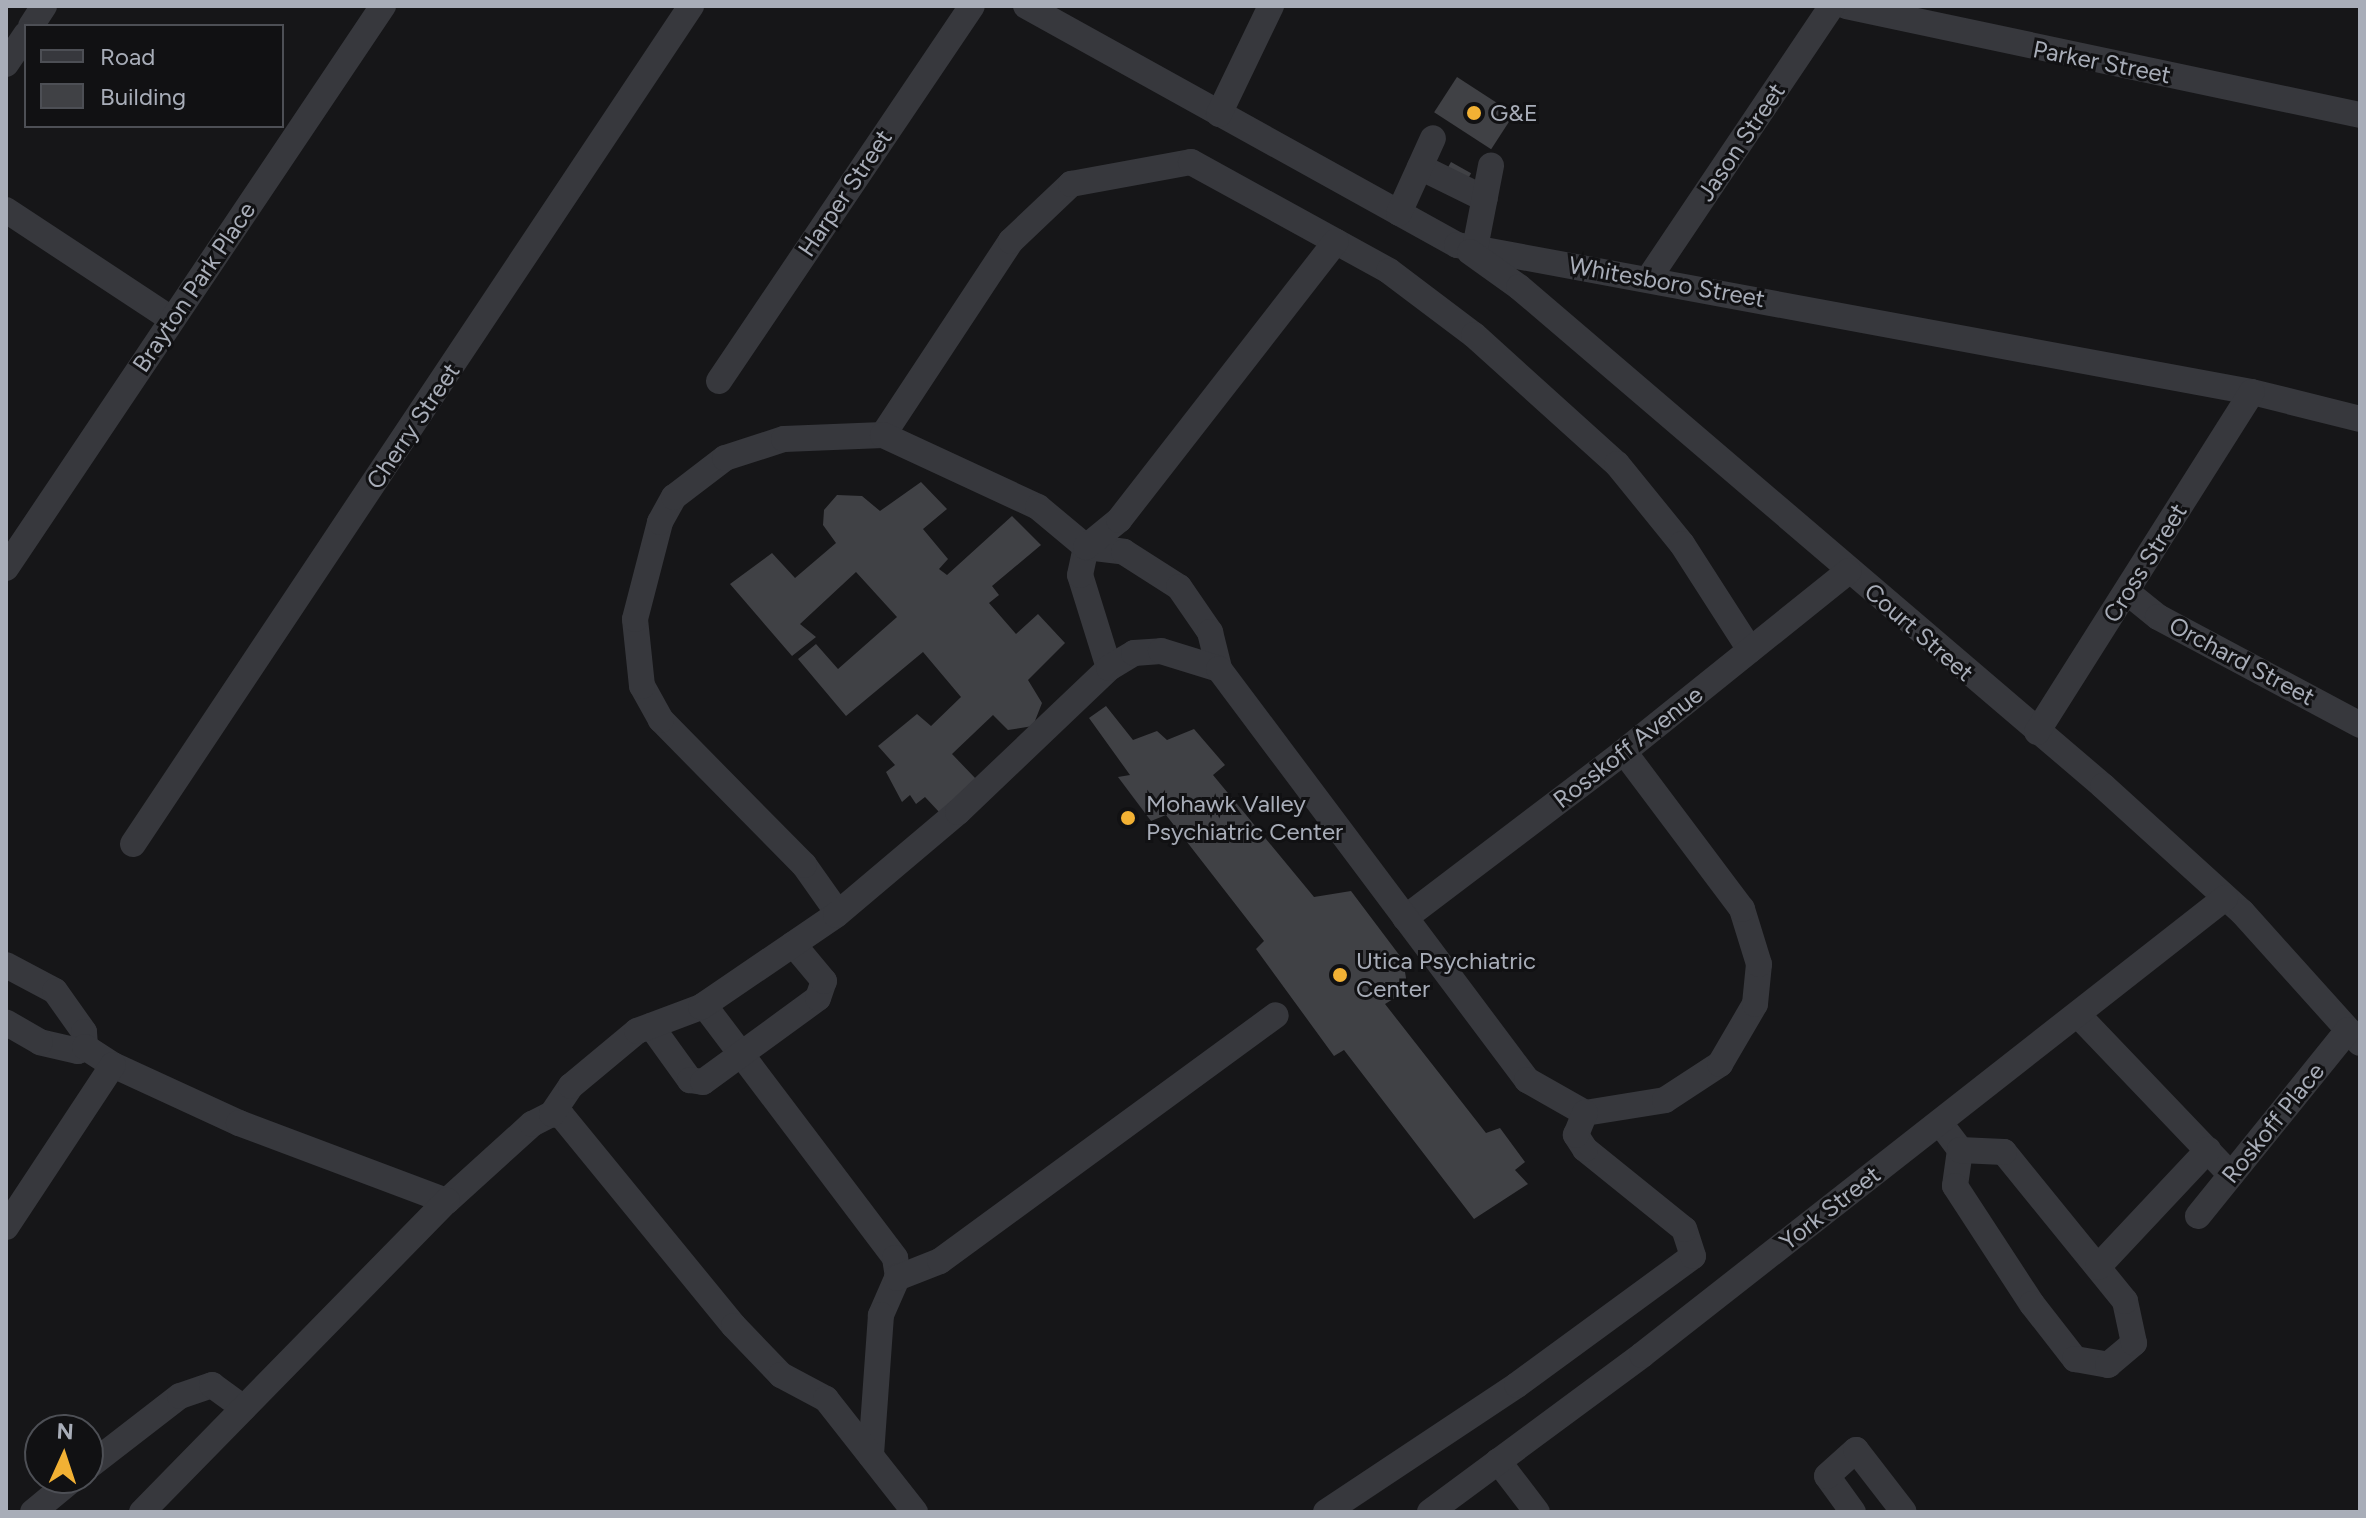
<!DOCTYPE html>
<style>
body{margin:0}
#map{position:relative;width:2366px;height:1518px;overflow:hidden;background:#161618;font-family:Figtree,sans-serif}
div>[style]{position:absolute}
[style*='--x']{left:calc(var(--x)*1px);top:calc(var(--y)*1px);width:calc(var(--w)*1px);rotate:calc(var(--a)*1deg)}
.building>*{inset:0;background:#404145;transform-origin:0 0}
.minor>*{height:26px;margin:-13px;padding:0 13px;transform-origin:13px;border-radius:13px;background:#37383d}
.dots>*{width:22px;height:22px;translate:-50% -50%;box-sizing:border-box;border:4px solid #111113;border-radius:50%}
span{translate:-50% -50%;white-space:nowrap;text-align:center;line-height:1.15;-webkit-text-stroke:6px #111113;paint-order:stroke}
.street-label{font-size:24px;color:#a8adb8}
.poi-label{font-size:24px;color:#a8adb8}
.left{translate:0 -50%;text-align:left}
.frame{position:absolute;inset:0;border:8px solid #a8adb8;pointer-events:none}
.legend{position:absolute;left:24px;top:24px;width:260px;height:104px;box-sizing:border-box;background:#111113;border:2px solid #4d4f55;margin:0;padding:10px 14px;list-style:none;font-size:24px;color:#a8adb8}
.legend li{display:flex;align-items:center;gap:16px;height:40px}
.legend b{width:40px;border:2px solid #4d4f55}
.north{position:absolute;left:24px;top:1414px;width:80px;height:80px;box-sizing:border-box;background:#111113;border:2px solid #4d4f55;border-radius:50%;rotate:3deg;font-size:22px;font-weight:700;line-height:32px;text-align:center;color:#a8adb8}
.north::after{content:'';display:block;margin:auto;width:28px;height:36px;background:#f2b134;clip-path:polygon(50% 0,100% 100%,50% 72%,0 100%)}
</style>
<div id="map">
<div class="building">
<div style="left:1457px;top:77px;width:68px;height:42px;rotate:33deg"></div>
<div style="left:1451px;top:162px;width:23px;height:23px;rotate:29deg"></div>
<div style="clip-path:polygon(921px 482px,947px 509px,923px 529px,948px 559px,939px 569px,947px 575px,1012px 516px,1041px 545px,992px 586px,999px 595px,989px 603px,1016px 634px,1038px 614px,1065px 643px,1028px 680px,1042px 703px,1033px 726px,1008px 730px,993px 715px,952px 754px,976px 779px,940px 813px,925px 797px,916px 804px,910px 795px,902px 802px,886px 772px,895px 765px,878px 746px,917px 714px,931px 726px,961px 697px,923px 652px,846px 716px,798px 659px,816px 644px,838px 669px,897px 617px,856px 572px,800px 624px,816px 637px,792px 656px,730px 584px,772px 553px,795px 578px,836px 543px,823px 525px,824px 510px,837px 495px,862px 496px,880px 511px)"></div>
<div style="clip-path:polygon(1106px 706px,1133px 740px,1157px 731px,1167px 740px,1194px 729px,1225px 765px,1213px 775px,1314px 897px,1351px 891px,1403px 960px,1408px 990px,1385px 1004px,1486px 1133px,1500px 1128px,1525px 1162px,1515px 1170px,1528px 1184px,1474px 1219px,1344px 1050px,1334px 1056px,1256px 949px,1264px 941px,1166px 815px,1151px 821px,1118px 777px,1130px 775px,1089px 718px)"></div>
</div>
<div class="minor">
<div style="--x:1026;--y:6;--w:493;--a:29"></div>
<div style="--x:1457;--y:245;--w:808;--a:10.48"></div>
<div style="--x:2252;--y:392;--w:111;--a:14"></div>
<div style="--x:1846;--y:6;--w:525;--a:11.97"></div>
<div style="--x:31;--y:26;--w:24;--a:-57"></div>
<div style="--x:6;--y:64;--w:36;--a:-56"></div>
<div style="--x:1219;--y:114;--w:120;--a:-64.3"></div>
<div style="--x:1420;--y:167;--w:72;--a:26.2"></div>
<div style="--x:6;--y:210;--w:198;--a:33.4"></div>
<div style="--x:1399;--y:213;--w:82;--a:-65.6"></div>
<div style="--x:1475;--y:248;--w:84;--a:-79"></div>
<div style="--x:1470;--y:252;--w:60;--a:35.5"></div>
<div style="--x:1519;--y:287;--w:768;--a:40.51"></div>
<div style="--x:2103;--y:786;--w:188;--a:42.2"></div>
<div style="--x:2242;--y:912;--w:176;--a:48"></div>
<div style="--x:1649;--y:278;--w:328;--a:-56.1"></div>
<div style="--x:719;--y:381;--w:452;--a:-56"></div>
<div style="--x:883;--y:435;--w:232;--a:-56.6"></div>
<div style="--x:1011;--y:241;--w:83;--a:-43.5"></div>
<div style="--x:1071;--y:184;--w:122;--a:-10.4"></div>
<div style="--x:1191;--y:162;--w:226;--a:28.8"></div>
<div style="--x:1389;--y:271;--w:106;--a:37"></div>
<div style="--x:1474;--y:335;--w:193;--a:42.1"></div>
<div style="--x:1617;--y:464;--w:103;--a:50.9"></div>
<div style="--x:1682;--y:544;--w:126;--a:57.3"></div>
<div style="--x:6;--y:568;--w:677;--a:-56.15"></div>
<div style="--x:2127;--y:592;--w:40;--a:39"></div>
<div style="--x:2158;--y:617;--w:229;--a:28.1"></div>
<div style="--x:1109;--y:668;--w:97;--a:-107.3"></div>
<div style="--x:1080;--y:575;--w:29;--a:-78"></div>
<div style="--x:1086;--y:547;--w:38;--a:7"></div>
<div style="--x:1124;--y:552;--w:65;--a:32.5"></div>
<div style="--x:1179;--y:587;--w:55;--a:55.4"></div>
<div style="--x:1210;--y:632;--w:38;--a:76"></div>
<div style="--x:2037;--y:732;--w:402;--a:-57.7"></div>
<div style="--x:133;--y:844;--w:1007;--a:-56.34"></div>
<div style="--x:838;--y:913;--w:59;--a:-125.3"></div>
<div style="--x:804;--y:865;--w:204;--a:-134.6"></div>
<div style="--x:661;--y:720;--w:39;--a:-119"></div>
<div style="--x:642;--y:686;--w:67;--a:-96"></div>
<div style="--x:635;--y:619;--w:100;--a:-75.5"></div>
<div style="--x:660;--y:522;--w:29;--a:-61"></div>
<div style="--x:674;--y:497;--w:64;--a:-37.4"></div>
<div style="--x:725;--y:458;--w:62;--a:-17.9"></div>
<div style="--x:784;--y:439;--w:99;--a:-2.3"></div>
<div style="--x:883;--y:435;--w:171;--a:24.9"></div>
<div style="--x:1038;--y:507;--w:62;--a:39.8"></div>
<div style="--x:1086;--y:547;--w:43;--a:-39.3"></div>
<div style="--x:1119;--y:520;--w:353;--a:-52.1"></div>
<div style="--x:1405;--y:918;--w:271;--a:-37.2"></div>
<div style="--x:1621;--y:754;--w:292;--a:-38.8"></div>
<div style="--x:6;--y:965;--w:55;--a:28"></div>
<div style="--x:55;--y:991;--w:50;--a:54.7"></div>
<div style="--x:84;--y:1032;--w:15;--a:86"></div>
<div style="--x:85;--y:1047;--w:8;--a:150"></div>
<div style="--x:78;--y:1051;--w:39;--a:-167"></div>
<div style="--x:40;--y:1042;--w:39;--a:-150"></div>
<div style="--x:704;--y:1005;--w:317;--a:52.9"></div>
<div style="--x:895;--y:1258;--w:18;--a:81"></div>
<div style="--x:898;--y:1276;--w:43;--a:113.6"></div>
<div style="--x:881;--y:1315;--w:141;--a:94.1"></div>
<div style="--x:2079;--y:1016;--w:220;--a:46.3"></div>
<div style="--x:651;--y:1026;--w:67;--a:54.2"></div>
<div style="--x:690;--y:1080;--w:13;--a:9"></div>
<div style="--x:703;--y:1082;--w:142;--a:-36.1"></div>
<div style="--x:818;--y:998;--w:18;--a:-71"></div>
<div style="--x:824;--y:981;--w:48;--a:-130"></div>
<div style="--x:85;--y:1047;--w:33;--a:33"></div>
<div style="--x:113;--y:1065;--w:139;--a:24.7"></div>
<div style="--x:239;--y:1123;--w:222;--a:20.6"></div>
<div style="--x:447;--y:1201;--w:115;--a:-42.2"></div>
<div style="--x:532;--y:1124;--w:22;--a:-27"></div>
<div style="--x:552;--y:1114;--w:10;--a:11"></div>
<div style="--x:562;--y:1116;--w:271;--a:50.7"></div>
<div style="--x:734;--y:1326;--w:68;--a:46.2"></div>
<div style="--x:781;--y:1375;--w:51;--a:28.1"></div>
<div style="--x:826;--y:1399;--w:144;--a:51.8"></div>
<div style="--x:552;--y:1114;--w:34;--a:-56"></div>
<div style="--x:571;--y:1086;--w:86;--a:-39.8"></div>
<div style="--x:637;--y:1031;--w:68;--a:-20.6"></div>
<div style="--x:701;--y:1007;--w:163;--a:-34.3"></div>
<div style="--x:836;--y:915;--w:160;--a:-40.2"></div>
<div style="--x:958;--y:812;--w:209;--a:-43.6"></div>
<div style="--x:1109;--y:668;--w:29;--a:-31"></div>
<div style="--x:1134;--y:653;--w:27;--a:-4"></div>
<div style="--x:1161;--y:651;--w:61;--a:17.2"></div>
<div style="--x:1219;--y:669;--w:514;--a:53.15"></div>
<div style="--x:1527;--y:1080;--w:67;--a:29.6"></div>
<div style="--x:1585;--y:1113;--w:81;--a:-9.2"></div>
<div style="--x:1665;--y:1100;--w:66;--a:-33.2"></div>
<div style="--x:1720;--y:1064;--w:69;--a:-59.7"></div>
<div style="--x:1755;--y:1004;--w:40;--a:-84.3"></div>
<div style="--x:1759;--y:964;--w:58;--a:-107.2"></div>
<div style="--x:1742;--y:909;--w:196;--a:-126.9"></div>
<div style="--x:1940;--y:1123;--w:34;--a:53"></div>
<div style="--x:1960;--y:1150;--w:36;--a:98"></div>
<div style="--x:1955;--y:1186;--w:141;--a:56.9"></div>
<div style="--x:2032;--y:1304;--w:70;--a:52"></div>
<div style="--x:2075;--y:1359;--w:34;--a:10"></div>
<div style="--x:2108;--y:1365;--w:34;--a:-40"></div>
<div style="--x:2134;--y:1343;--w:43;--a:-102.1"></div>
<div style="--x:2125;--y:1301;--w:192;--a:-129.1"></div>
<div style="--x:2004;--y:1152;--w:44;--a:-177.4"></div>
<div style="--x:2198;--y:1216;--w:239;--a:-51.1"></div>
<div style="--x:6;--y:1227;--w:194;--a:-56.6"></div>
<div style="--x:2098;--y:1267;--w:161;--a:-46.8"></div>
<div style="--x:897;--y:1278;--w:46;--a:-21.6"></div>
<div style="--x:940;--y:1261;--w:416;--a:-36.2"></div>
<div style="--x:1498;--y:1461;--w:64;--a:52.6"></div>
<div style="--x:88;--y:1467;--w:116;--a:-37.7"></div>
<div style="--x:180;--y:1396;--w:34;--a:-19"></div>
<div style="--x:212;--y:1385;--w:39;--a:36"></div>
<div style="--x:33;--y:1512;--w:53;--a:-39.7"></div>
<div style="--x:142;--y:1512;--w:436;--a:-45.6"></div>
<div style="--x:1326;--y:1512;--w:229;--a:-33.6"></div>
<div style="--x:1517;--y:1385;--w:218;--a:-36.2"></div>
<div style="--x:1693;--y:1256;--w:28;--a:-108"></div>
<div style="--x:1684;--y:1229;--w:127;--a:-141.1"></div>
<div style="--x:1585;--y:1149;--w:17;--a:-123"></div>
<div style="--x:1576;--y:1135;--w:24;--a:-68"></div>
<div style="--x:1430;--y:1512;--w:264;--a:-36.5"></div>
<div style="--x:1642;--y:1355;--w:741;--a:-38.09"></div>
<div style="--x:1853;--y:1512;--w:44;--a:-125.8"></div>
<div style="--x:1827;--y:1476;--w:39;--a:-42"></div>
<div style="--x:1856;--y:1450;--w:78;--a:52.3"></div>
</div>
<div class="dots">
<div style="left:1474px;top:113px;background:#f2b134"></div>
<div style="left:1128px;top:818px;background:#f2b134"></div>
<div style="left:1340px;top:975px;background:#f2b134"></div>
</div>
<div class="street-label">
<span style="left:2102px;top:62px;rotate:11deg">Parker Street</span>
<span style="left:1741px;top:142px;rotate:-56deg">Jason Street</span>
<span style="left:845px;top:193px;rotate:-56deg">Harper Street</span>
<span style="left:1667px;top:282px;rotate:10deg">Whitesboro Street</span>
<span style="left:194px;top:287px;rotate:-56deg">Brayton Park Place</span>
<span style="left:413px;top:426px;rotate:-56deg">Cherry Street</span>
<span style="left:2145px;top:563px;rotate:-58deg">Cross Street</span>
<span style="left:1919px;top:632px;rotate:41deg">Court Street</span>
<span style="left:2242px;top:661px;rotate:28deg">Orchard Street</span>
<span style="left:1628px;top:747px;rotate:-38deg">Rosskoff Avenue</span>
<span style="left:2273px;top:1123px;rotate:-51deg">Roskoff Place</span>
<span style="left:1830px;top:1208px;rotate:-38deg">York Street</span>
</div>
<div class="poi-label">
<span class="left" style="left:1490px;top:113px">G&amp;E</span>
<span class="left" style="left:1146px;top:818px">Mohawk Valley<br>Psychiatric Center</span>
<span class="left" style="left:1356px;top:975px">Utica Psychiatric<br>Center</span>
</div>
<div class="frame"></div>
<ul class="legend">
<li><b style="height:10px;background:#37383d"></b>Road</li>
<li><b style="height:22px;background:#404145"></b>Building</li>
</ul>
<div class="north">N</div>
</div>
